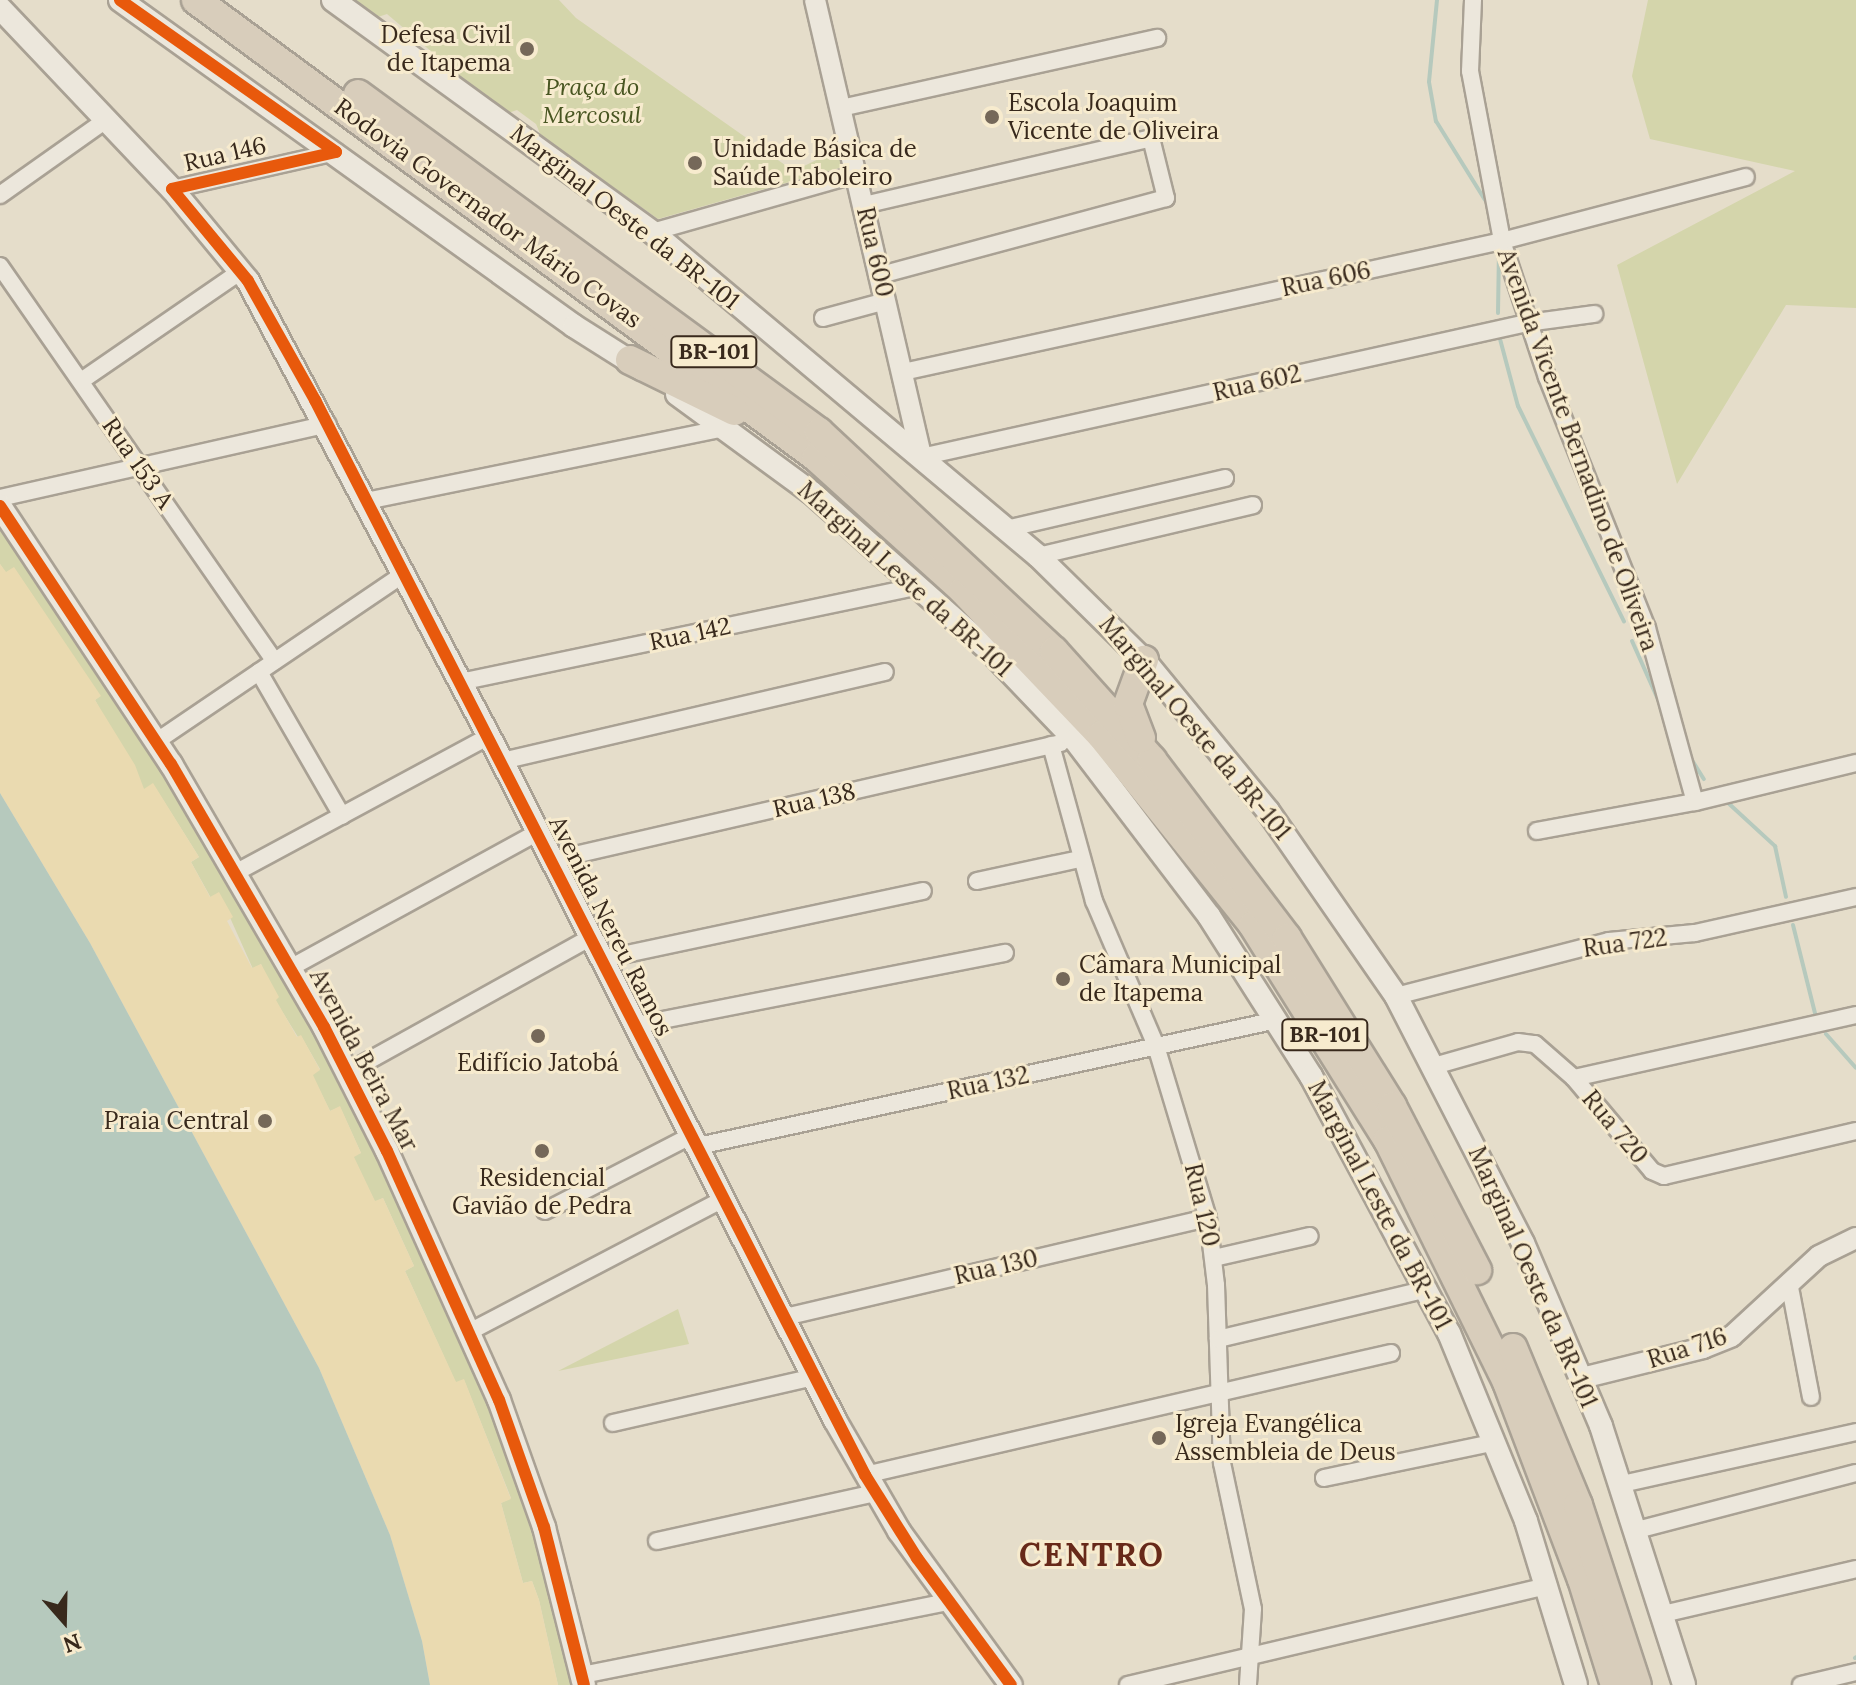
<!DOCTYPE html>
<meta charset="utf-8">
<style>
body{margin:0}
#map{position:relative;width:1856px;height:1685px;overflow:hidden;background:#e5ddca;font-family:Lora,serif}
div>[style]{position:absolute}
[style*='--x']{left:calc(var(--x)*1px);top:calc(var(--y)*1px);width:calc(var(--w)*1px);rotate:calc(var(--a)*1deg)}
.green>*{inset:0;background:#d4d5ab}
.sand>*{inset:0;background:#eadab0}
.water>*{inset:0;background:#b6c9bd}
.stream>*{height:4px;margin:-2px;padding:0 2px;transform-origin:2px;border-radius:2px;background:#b6c9bd}
.roads{filter:drop-shadow(2px 0 #a9a194) drop-shadow(-2px 0 #a9a194) drop-shadow(0 2px #a9a194) drop-shadow(0 -2px #a9a194)}
.minor>*{height:16px;margin:-8px;padding:0 8px;transform-origin:8px;border-radius:8px;background:#ece7dc}
.tertiary>*{height:20px;margin:-10px;padding:0 10px;transform-origin:10px;border-radius:10px;background:#ece7dc}
.secondary>*{height:22px;margin:-11px;padding:0 11px;transform-origin:11px;border-radius:11px;background:#ece7dc}
.motorway>*{height:28px;margin:-14px;padding:0 14px;transform-origin:14px;border-radius:14px;background:#d8cdbb}
.cycleway>*{height:12px;margin:-6px;padding:0 6px;transform-origin:6px;border-radius:6px;background:#e8590c}
.dots>*{width:22px;height:22px;translate:-50% -50%;box-sizing:border-box;border:4px solid #f7ebce;border-radius:50%}
span{translate:-50% -50%;white-space:nowrap;text-align:center;line-height:1.15;-webkit-text-stroke:6px #f7ebce;paint-order:stroke}
.shield-label span{padding:2px 6px;background:#f7ebce;border:2px solid;border-radius:6px;-webkit-text-stroke-width:0}
.shield-label{font-size:22px;color:#38291c;font-weight:700}
.poi-label{font-size:24px;color:#38291c}
.right{translate:-100% -50%;text-align:right}
.left{translate:0 -50%;text-align:left}
.park-label{font-size:24px;color:#485521;font-style:italic}
.street-label{font-size:24px;color:#38291c}
.district-label{font-size:32px;color:#672919;font-weight:700;letter-spacing:2px}
.north{position:absolute;left:24px;top:1581px;width:80px;height:80px;-webkit-text-stroke:6px #f7ebce;paint-order:stroke;rotate:160deg;font-size:22px;font-weight:700;line-height:32px;text-align:center;color:#38291c}
.north::after{content:'';display:block;margin:auto;width:28px;height:36px;background:#38291c;clip-path:polygon(50% 0,100% 100%,50% 72%,0 100%)}
</style>
<div id="map">
<div class="green">
<div style="clip-path:polygon(355px 0,559px 0,576px 18px,785px 165px,802px 167px,841px 148px,846px 166px,658px 219px,541px 136px,536px 124px,517px 110px,505px 114px,387px 14px,378px 17px)"></div>
<div style="clip-path:polygon(1648px 0,1856px 0,1856px 308px,1786px 305px,1677px 484px,1617px 265px,1795px 171px,1650px 139px,1632px 76px)"></div>
<div style="clip-path:polygon(0 521px,138px 726px,328px 1051px,458px 1323px,536px 1527px,576px 1685px,558px 1685px,539px 1600px,532px 1581px,523px 1583px,501px 1503px,511px 1498px,464px 1380px,456px 1383px,405px 1271px,414px 1266px,383px 1198px,375px 1202px,353px 1156px,361px 1153px,340px 1107px,330px 1111px,312px 1075px,320px 1069px,301px 1036px,298px 1037px,275px 1000px,261px 964px,253px 969px,219px 893px,211px 898px,191px 862px,199px 857px,153px 784px,144px 790px,95px 700px,100px 696px,14px 568px,6px 573px,0 564px)"></div>
<div style="clip-path:polygon(678px 1309px,689px 1344px,558px 1371px)"></div>
</div>
<div class="sand">
<div style="clip-path:polygon(0 564px,6px 572px,14px 567px,101px 696px,95px 700px,135px 765px,144px 789px,153px 783px,199px 857px,191px 862px,210px 897px,219px 892px,233px 917px,227px 921px,252px 968px,261px 964px,279px 997px,276px 1000px,297px 1037px,301px 1035px,320px 1070px,313px 1075px,330px 1111px,340px 1106px,361px 1153px,354px 1157px,375px 1201px,383px 1198px,414px 1266px,405px 1271px,456px 1382px,464px 1379px,511px 1499px,501px 1503px,523px 1583px,532px 1581px,539px 1600px,558px 1685px,430px 1685px,422px 1641px,390px 1535px,319px 1368px,90px 943px,0 793px)"></div>
</div>
<div class="water">
<div style="clip-path:polygon(0 793px,90px 943px,319px 1368px,390px 1535px,422px 1641px,430px 1685px,0 1685px)"></div>
</div>
<div class="stream">
<div style="--x:1437;--y:0;--w:82;--a:95.6"></div>
<div style="--x:1429;--y:82;--w:40;--a:80"></div>
<div style="--x:1436;--y:121;--w:93;--a:58.2"></div>
<div style="--x:1498;--y:313;--w:61;--a:-89.1"></div>
<div style="--x:1500;--y:339;--w:69;--a:75"></div>
<div style="--x:1518;--y:406;--w:240;--a:63.8"></div>
<div style="--x:1632;--y:641;--w:69;--a:66"></div>
<div style="--x:1690;--y:757;--w:26;--a:58"></div>
<div style="--x:1726;--y:801;--w:67;--a:42.6"></div>
<div style="--x:1775;--y:846;--w:52;--a:77.8"></div>
<div style="--x:1793;--y:925;--w:91;--a:76"></div>
<div style="--x:1826;--y:1034;--w:45;--a:48.6"></div>
<div style="--x:1855;--y:1658;--w:1;--a:-45"></div>
</div>
<div class="roads">
<div class="minor">
<div style="--x:1473;--y:0;--w:71;--a:92.4"></div>
<div style="--x:1470;--y:71;--w:173;--a:79.3"></div>
<div style="--x:1502;--y:241;--w:143;--a:71.7"></div>
<div style="--x:1547;--y:377;--w:270;--a:68.3"></div>
<div style="--x:1647;--y:628;--w:180;--a:74.6"></div>
<div style="--x:841;--y:108;--w:324;--a:-12.5"></div>
<div style="--x:172;--y:189;--w:168;--a:-12.7"></div>
<div style="--x:0;--y:195;--w:130;--a:-35.3"></div>
<div style="--x:864;--y:205;--w:295;--a:-13.1"></div>
<div style="--x:1151;--y:138;--w:62;--a:76"></div>
<div style="--x:1166;--y:198;--w:296;--a:164.9"></div>
<div style="--x:652;--y:232;--w:213;--a:-15.8"></div>
<div style="--x:0;--y:266;--w:481;--a:55.2"></div>
<div style="--x:823;--y:318;--w:65;--a:-15.1"></div>
<div style="--x:903;--y:372;--w:613;--a:-12.34"></div>
<div style="--x:1502;--y:241;--w:252;--a:-14.7"></div>
<div style="--x:81;--y:381;--w:194;--a:-34.5"></div>
<div style="--x:921;--y:457;--w:621;--a:-12.47"></div>
<div style="--x:1527;--y:323;--w:68;--a:-7.7"></div>
<div style="--x:0;--y:498;--w:336;--a:-12.7"></div>
<div style="--x:366;--y:501;--w:367;--a:-11.5"></div>
<div style="--x:1006;--y:529;--w:225;--a:-13.1"></div>
<div style="--x:1038;--y:556;--w:221;--a:-13.3"></div>
<div style="--x:259;--y:672;--w:166;--a:60"></div>
<div style="--x:460;--y:682;--w:469;--a:-11.8"></div>
<div style="--x:157;--y:741;--w:298;--a:-34.1"></div>
<div style="--x:1051;--y:745;--w:162;--a:74.6"></div>
<div style="--x:1094;--y:901;--w:158;--a:66.8"></div>
<div style="--x:1156;--y:1046;--w:180;--a:73.2"></div>
<div style="--x:1208;--y:1218;--w:67;--a:83.2"></div>
<div style="--x:1216;--y:1285;--w:178;--a:88.1"></div>
<div style="--x:1222;--y:1463;--w:149;--a:78"></div>
<div style="--x:1253;--y:1609;--w:76;--a:93.8"></div>
<div style="--x:502;--y:761;--w:393;--a:-13.1"></div>
<div style="--x:1537;--y:831;--w:161;--a:-10.4"></div>
<div style="--x:1695;--y:802;--w:166;--a:-13.6"></div>
<div style="--x:553;--y:860;--w:521;--a:-12.97"></div>
<div style="--x:235;--y:873;--w:289;--a:-28.3"></div>
<div style="--x:977;--y:881;--w:105;--a:-12.1"></div>
<div style="--x:603;--y:959;--w:327;--a:-12"></div>
<div style="--x:290;--y:968;--w:283;--a:-28.7"></div>
<div style="--x:1396;--y:996;--w:220;--a:-14.5"></div>
<div style="--x:1609;--y:941;--w:86;--a:-5.3"></div>
<div style="--x:1695;--y:933;--w:165;--a:-12.6"></div>
<div style="--x:637;--y:1025;--w:375;--a:-11.1"></div>
<div style="--x:1434;--y:1066;--w:87;--a:-15.9"></div>
<div style="--x:1518;--y:1042;--w:17;--a:7"></div>
<div style="--x:1535;--y:1044;--w:52;--a:41.1"></div>
<div style="--x:1574;--y:1078;--w:121;--a:50"></div>
<div style="--x:1652;--y:1171;--w:13;--a:23"></div>
<div style="--x:1664;--y:1176;--w:197;--a:-13.2"></div>
<div style="--x:348;--y:1072;--w:279;--a:-29"></div>
<div style="--x:1574;--y:1078;--w:289;--a:-12.6"></div>
<div style="--x:698;--y:1146;--w:593;--a:-12.28"></div>
<div style="--x:545;--y:1211;--w:165;--a:-27.3"></div>
<div style="--x:1214;--y:1258;--w:98;--a:-12.9"></div>
<div style="--x:1789;--y:1282;--w:117;--a:79.2"></div>
<div style="--x:785;--y:1317;--w:434;--a:-13.2"></div>
<div style="--x:471;--y:1331;--w:287;--a:-27.6"></div>
<div style="--x:1218;--y:1339;--w:216;--a:-13.4"></div>
<div style="--x:613;--y:1423;--w:206;--a:-12.9"></div>
<div style="--x:865;--y:1475;--w:540;--a:-13.06"></div>
<div style="--x:1324;--y:1478;--w:176;--a:-11.8"></div>
<div style="--x:1622;--y:1484;--w:240;--a:-12.5"></div>
<div style="--x:1637;--y:1530;--w:226;--a:-14.6"></div>
<div style="--x:657;--y:1541;--w:223;--a:-12.4"></div>
<div style="--x:1663;--y:1614;--w:198;--a:-13.1"></div>
<div style="--x:582;--y:1675;--w:373;--a:-11.3"></div>
<div style="--x:1128;--y:1685;--w:432;--a:-13.3"></div>
<div style="--x:1801;--y:1685;--w:57;--a:-13.3"></div>
</div>
<div class="tertiary">
<div style="--x:815;--y:0;--w:469;--a:76.9"></div>
<div style="--x:1582;--y:1378;--w:125;--a:-13.9"></div>
<div style="--x:1703;--y:1348;--w:31;--a:-22"></div>
<div style="--x:1732;--y:1336;--w:118;--a:-42.6"></div>
<div style="--x:1819;--y:1256;--w:41;--a:-25.9"></div>
</div>
<div class="secondary">
<div style="--x:120;--y:0;--w:559;--a:35.68"></div>
<div style="--x:574;--y:326;--w:80;--a:32.3"></div>
<div style="--x:333;--y:0;--w:394;--a:36"></div>
<div style="--x:652;--y:232;--w:504;--a:40.01"></div>
<div style="--x:1038;--y:556;--w:148;--a:44.5"></div>
<div style="--x:1144;--y:660;--w:195;--a:50.6"></div>
<div style="--x:1268;--y:811;--w:225;--a:55.3"></div>
<div style="--x:1396;--y:996;--w:278;--a:62.8"></div>
<div style="--x:1523;--y:1243;--w:199;--a:66.9"></div>
<div style="--x:1601;--y:1426;--w:272;--a:72.2"></div>
<div style="--x:0;--y:8;--w:250;--a:46.5"></div>
<div style="--x:172;--y:189;--w:119;--a:50.4"></div>
<div style="--x:248;--y:281;--w:543;--a:62.11"></div>
<div style="--x:502;--y:761;--w:738;--a:63.19"></div>
<div style="--x:835;--y:1420;--w:128;--a:60"></div>
<div style="--x:899;--y:1531;--w:190;--a:54"></div>
<div style="--x:677;--y:394;--w:166;--a:36.2"></div>
<div style="--x:811;--y:492;--w:238;--a:41.6"></div>
<div style="--x:989;--y:650;--w:124;--a:46.3"></div>
<div style="--x:1075;--y:740;--w:221;--a:52.7"></div>
<div style="--x:1209;--y:916;--w:190;--a:57.5"></div>
<div style="--x:1311;--y:1076;--w:292;--a:61.8"></div>
<div style="--x:1449;--y:1333;--w:203;--a:67.7"></div>
<div style="--x:1526;--y:1521;--w:171;--a:73"></div>
<div style="--x:0;--y:506;--w:310;--a:56.5"></div>
<div style="--x:171;--y:764;--w:304;--a:59.8"></div>
<div style="--x:324;--y:1027;--w:139;--a:63.1"></div>
<div style="--x:387;--y:1151;--w:273;--a:65.8"></div>
<div style="--x:499;--y:1400;--w:135;--a:70.5"></div>
<div style="--x:544;--y:1527;--w:163;--a:75.8"></div>
</div>
<div class="motorway">
<div style="--x:196;--y:0;--w:770;--a:36.39"></div>
<div style="--x:816;--y:457;--w:198;--a:42.1"></div>
<div style="--x:963;--y:590;--w:200;--a:46.4"></div>
<div style="--x:1101;--y:735;--w:243;--a:51.3"></div>
<div style="--x:1253;--y:925;--w:254;--a:57.9"></div>
<div style="--x:1388;--y:1140;--w:270;--a:63.8"></div>
<div style="--x:1507;--y:1382;--w:211;--a:69.2"></div>
<div style="--x:1582;--y:1579;--w:111;--a:72.7"></div>
<div style="--x:358;--y:94;--w:572;--a:36.25"></div>
<div style="--x:819;--y:432;--w:321;--a:43"></div>
<div style="--x:1054;--y:651;--w:147;--a:48"></div>
<div style="--x:1152;--y:760;--w:223;--a:52.8"></div>
<div style="--x:1287;--y:938;--w:198;--a:58"></div>
<div style="--x:1392;--y:1106;--w:185;--a:62.6"></div>
<div style="--x:630;--y:360;--w:116;--a:26.1"></div>
<div style="--x:1141;--y:738;--w:36;--a:-111"></div>
<div style="--x:1128;--y:704;--w:47;--a:-70"></div>
<div style="--x:1513;--y:1348;--w:170;--a:67.5"></div>
<div style="--x:1578;--y:1505;--w:189;--a:71.9"></div>
</div>
</div>
<div class="cycleway">
<div style="--x:120;--y:0;--w:264;--a:35.1"></div>
<div style="--x:336;--y:152;--w:168;--a:167.3"></div>
<div style="--x:172;--y:189;--w:119;--a:50.4"></div>
<div style="--x:248;--y:281;--w:137;--a:60.6"></div>
<div style="--x:315;--y:400;--w:1208;--a:62.9"></div>
<div style="--x:865;--y:1475;--w:98;--a:57.9"></div>
<div style="--x:917;--y:1558;--w:158;--a:53.5"></div>
<div style="--x:0;--y:506;--w:310;--a:56.5"></div>
<div style="--x:171;--y:764;--w:304;--a:59.8"></div>
<div style="--x:324;--y:1027;--w:139;--a:63.1"></div>
<div style="--x:387;--y:1151;--w:273;--a:65.8"></div>
<div style="--x:499;--y:1400;--w:135;--a:70.5"></div>
<div style="--x:544;--y:1527;--w:163;--a:75.8"></div>
</div>
<div class="dots">
<div style="left:527px;top:49px;background:#756859"></div>
<div style="left:992px;top:117px;background:#756859"></div>
<div style="left:695px;top:163px;background:#756859"></div>
<div style="left:1063px;top:979px;background:#756859"></div>
<div style="left:538px;top:1036px;background:#756859"></div>
<div style="left:265px;top:1121px;background:#756859"></div>
<div style="left:542px;top:1151px;background:#756859"></div>
<div style="left:1159px;top:1438px;background:#756859"></div>
</div>
<div class="shield-label">
<span style="left:714px;top:352px">BR-101</span>
<span style="left:1325px;top:1035px">BR-101</span>
</div>
<div class="poi-label">
<span class="right" style="left:511px;top:49px">Defesa Civil<br>de Itapema</span>
<span class="left" style="left:1008px;top:117px">Escola Joaquim<br>Vicente de Oliveira</span>
<span class="left" style="left:713px;top:163px">Unidade Básica de<br>Saúde Taboleiro</span>
<span class="left" style="left:1079px;top:979px">Câmara Municipal<br>de Itapema</span>
<span style="left:538px;top:1063px">Edifício Jatobá</span>
<span class="right" style="left:249px;top:1121px">Praia Central</span>
<span style="left:542px;top:1192px">Residencial<br>Gavião de Pedra</span>
<span class="left" style="left:1175px;top:1438px">Igreja Evangélica<br>Assembleia de Deus</span>
</div>
<div class="park-label">
<span style="left:592px;top:101px">Praça do<br>Mercosul</span>
</div>
<div class="street-label">
<span style="left:225px;top:154px;rotate:-13deg">Rua 146</span>
<span style="left:488px;top:213px;rotate:36deg">Rodovia Governador Mário Covas</span>
<span style="left:625px;top:217px;rotate:38deg">Marginal Oeste da BR-101</span>
<span style="left:875px;top:252px;rotate:77deg">Rua 600</span>
<span style="left:1326px;top:279px;rotate:-12deg">Rua 606</span>
<span style="left:1257px;top:383px;rotate:-13deg">Rua 602</span>
<span style="left:1578px;top:450px;rotate:70deg">Avenida Vicente Bernadino de Oliveira</span>
<span style="left:138px;top:463px;rotate:55deg">Rua 153 A</span>
<span style="left:905px;top:579px;rotate:42deg">Marginal Leste da BR-101</span>
<span style="left:690px;top:634px;rotate:-12deg">Rua 142</span>
<span style="left:1195px;top:728px;rotate:50deg">Marginal Oeste da BR-101</span>
<span style="left:814px;top:800px;rotate:-13deg">Rua 138</span>
<span style="left:611px;top:926px;rotate:63deg">Avenida Nereu Ramos</span>
<span style="left:1625px;top:943px;rotate:-8deg">Rua 722</span>
<span style="left:364px;top:1060px;rotate:62deg">Avenida Beira Mar</span>
<span style="left:988px;top:1083px;rotate:-12deg">Rua 132</span>
<span style="left:1615px;top:1127px;rotate:50deg">Rua 720</span>
<span style="left:1202px;top:1205px;rotate:77deg">Rua 120</span>
<span style="left:1380px;top:1205px;rotate:62deg">Marginal Leste da BR-101</span>
<span style="left:996px;top:1267px;rotate:-13deg">Rua 130</span>
<span style="left:1533px;top:1277px;rotate:66deg">Marginal Oeste da BR-101</span>
<span style="left:1687px;top:1348px;rotate:-18deg">Rua 716</span>
</div>
<div class="district-label">
<span style="left:1092px;top:1555px">CENTRO</span>
</div>
<div class="north">N</div>
</div>
